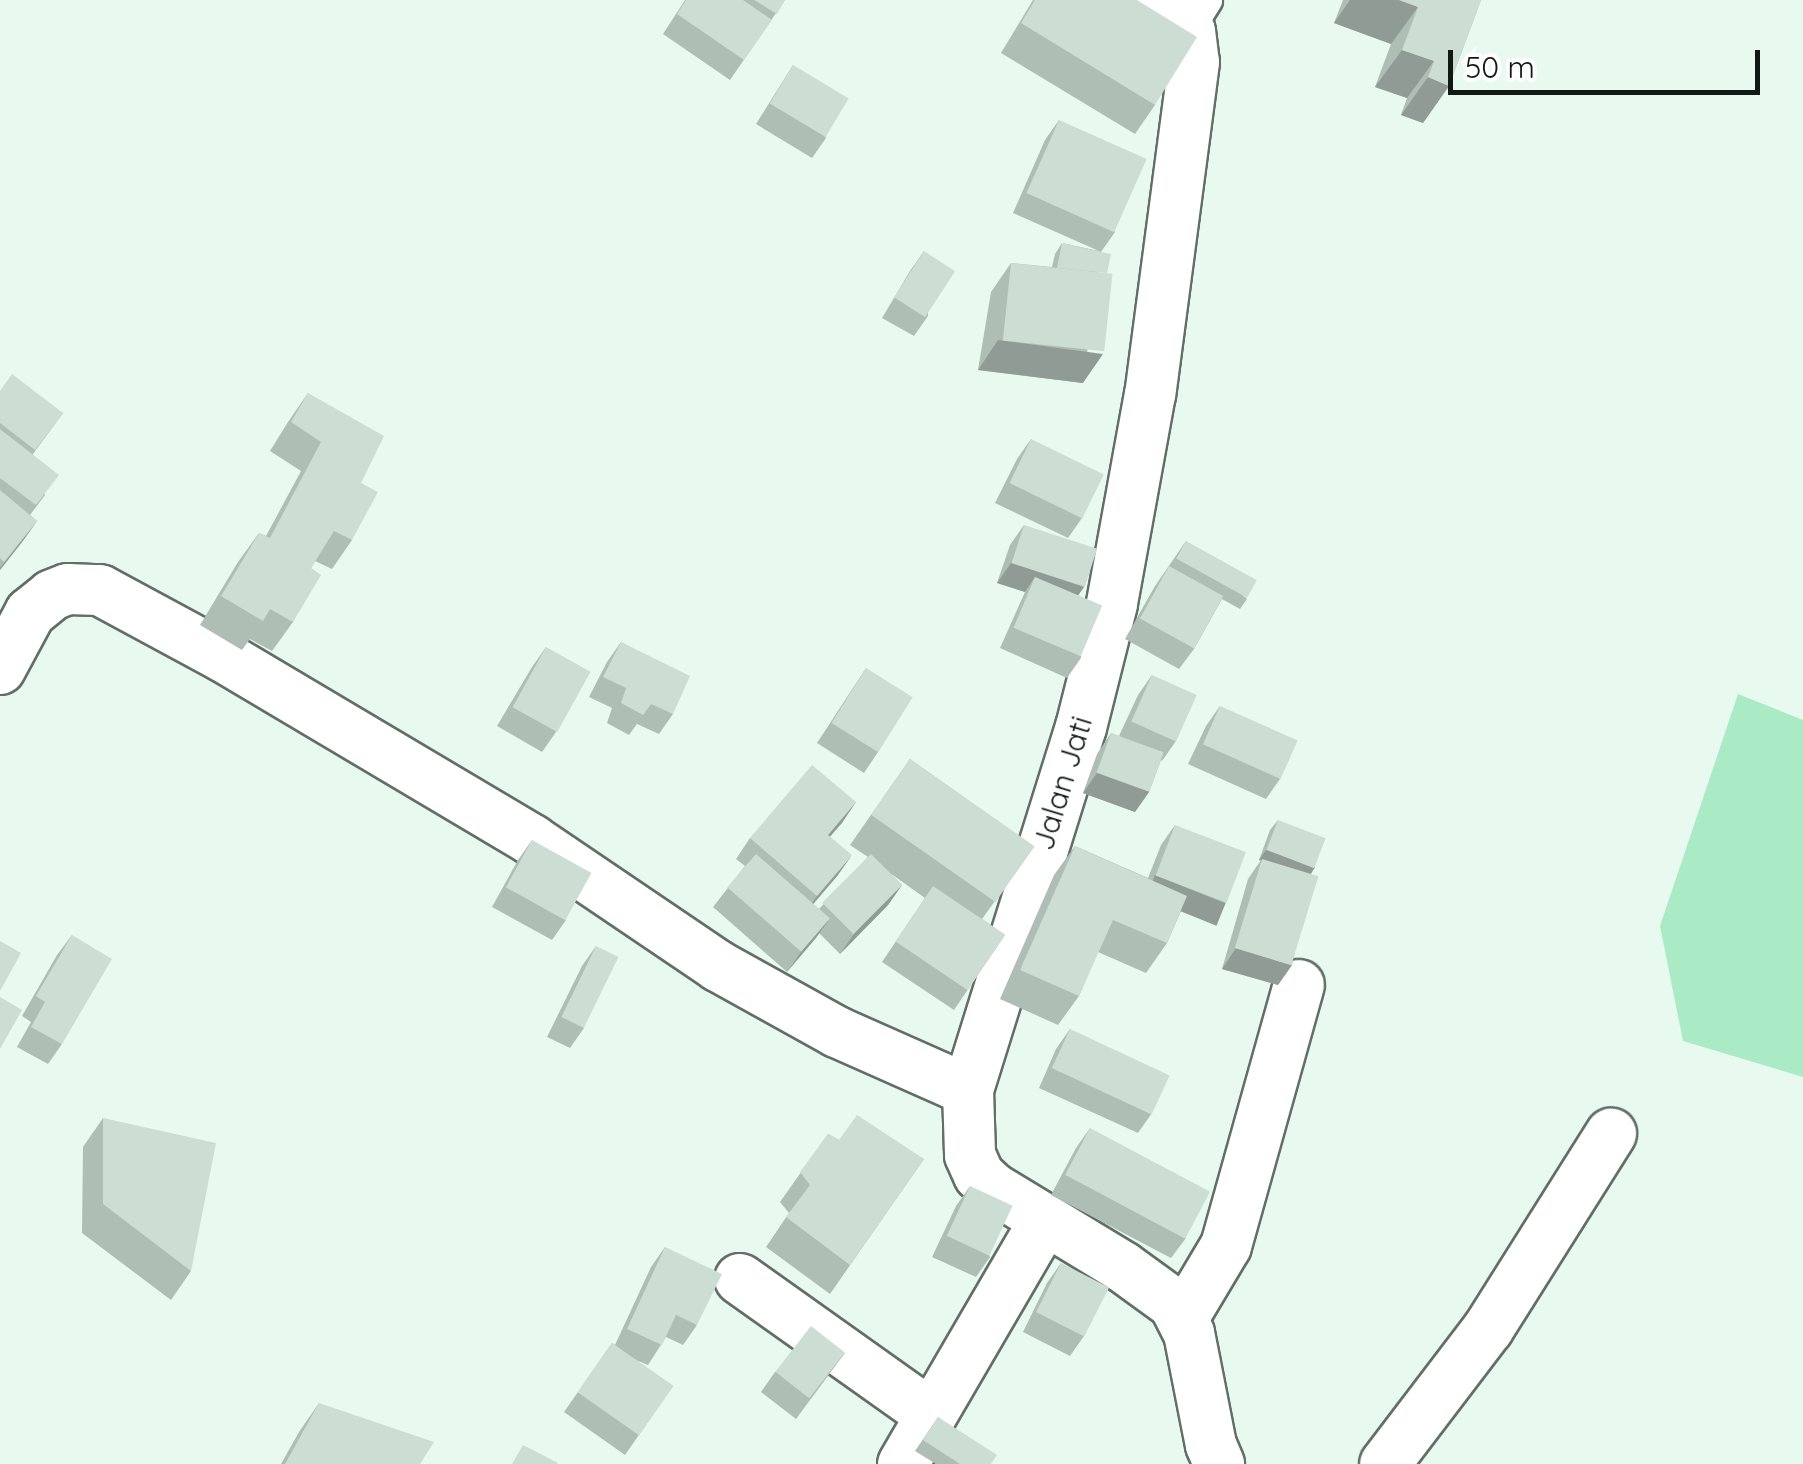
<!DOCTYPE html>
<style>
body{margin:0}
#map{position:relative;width:1803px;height:1464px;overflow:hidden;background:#e8f9ef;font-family:Quicksand,sans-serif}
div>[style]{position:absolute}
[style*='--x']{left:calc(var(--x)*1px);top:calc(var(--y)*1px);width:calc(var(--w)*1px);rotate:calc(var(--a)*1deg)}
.green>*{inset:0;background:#aaebc5}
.roads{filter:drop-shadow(2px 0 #616f66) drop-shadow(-2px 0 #616f66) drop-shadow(0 2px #616f66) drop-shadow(0 -2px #616f66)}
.service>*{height:25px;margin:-12.5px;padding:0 12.5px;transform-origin:12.5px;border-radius:12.5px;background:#fff}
.minor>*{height:50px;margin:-25px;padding:0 25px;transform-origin:25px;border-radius:25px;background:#fff}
.wall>*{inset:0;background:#afbeb5}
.shaded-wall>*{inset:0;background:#8f9b94;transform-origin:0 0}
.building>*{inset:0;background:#ccddd3;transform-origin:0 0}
span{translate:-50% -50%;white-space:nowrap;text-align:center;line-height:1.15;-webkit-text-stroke:8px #fff;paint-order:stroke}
.street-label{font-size:30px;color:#121814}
.scale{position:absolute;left:1448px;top:50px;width:312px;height:45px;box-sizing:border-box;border:5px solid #121814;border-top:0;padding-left:12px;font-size:30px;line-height:35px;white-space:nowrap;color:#121814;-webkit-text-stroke:8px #fff;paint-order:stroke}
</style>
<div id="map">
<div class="green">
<div style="clip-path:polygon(1738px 694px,1803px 720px,1803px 1077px,1683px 1041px,1660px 926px)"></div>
</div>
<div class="roads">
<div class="service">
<div style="--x:1190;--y:31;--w:36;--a:-58"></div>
</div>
<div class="minor">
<div style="--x:1158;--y:0;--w:19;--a:32"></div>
<div style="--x:1174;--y:10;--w:26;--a:53"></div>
<div style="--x:1190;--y:31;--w:31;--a:83"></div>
<div style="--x:1194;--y:62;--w:335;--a:97.5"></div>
<div style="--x:1150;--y:394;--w:213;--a:100.3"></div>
<div style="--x:1112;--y:604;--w:127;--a:104.1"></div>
<div style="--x:1081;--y:727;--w:380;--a:107.3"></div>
<div style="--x:968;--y:1090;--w:65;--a:88.2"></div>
<div style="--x:970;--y:1155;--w:22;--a:66"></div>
<div style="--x:979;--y:1175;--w:19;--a:43"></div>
<div style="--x:993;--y:1188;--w:152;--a:31.3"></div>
<div style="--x:1123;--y:1267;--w:63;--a:36"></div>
<div style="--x:1174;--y:1304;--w:33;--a:63"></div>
<div style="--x:1189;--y:1333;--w:114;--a:78.9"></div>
<div style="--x:1211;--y:1445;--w:21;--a:67"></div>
<div style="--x:0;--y:669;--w:64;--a:-61.8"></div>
<div style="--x:30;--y:613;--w:28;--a:-39"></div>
<div style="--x:52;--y:595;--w:17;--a:-21"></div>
<div style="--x:68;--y:589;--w:32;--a:2"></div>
<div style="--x:100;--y:590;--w:141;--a:28.4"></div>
<div style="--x:224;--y:657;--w:358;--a:30.7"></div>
<div style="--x:532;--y:840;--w:225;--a:34.1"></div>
<div style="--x:718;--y:966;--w:136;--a:29"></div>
<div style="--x:837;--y:1032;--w:143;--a:23.9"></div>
<div style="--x:740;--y:1279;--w:233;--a:35.4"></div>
<div style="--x:1183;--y:1318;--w:84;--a:-59.2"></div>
<div style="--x:1226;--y:1246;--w:271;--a:-74.4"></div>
<div style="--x:903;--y:1464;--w:282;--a:-59.8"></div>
<div style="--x:1385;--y:1464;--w:170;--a:-52.7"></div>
<div style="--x:1488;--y:1329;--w:231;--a:-57.8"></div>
</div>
</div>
<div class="wall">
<div style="clip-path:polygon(685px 0,785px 0,730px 80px,663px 34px)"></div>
<div style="clip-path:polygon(1033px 0,1137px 0,1155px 105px,1135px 134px,1001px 53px)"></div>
<div style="clip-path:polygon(1343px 0,1481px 0,1449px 86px,1423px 123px,1401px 115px,1407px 98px,1375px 87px,1391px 44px,1334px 23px)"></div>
<div style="clip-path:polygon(793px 65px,826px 138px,812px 158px,756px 124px)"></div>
<div style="clip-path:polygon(1059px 120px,1115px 232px,1101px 252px,1083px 383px,978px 370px,991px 292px,1011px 263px,1052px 267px,1055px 254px,1062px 243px,1099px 251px,1013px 213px,1045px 140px)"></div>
<div style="clip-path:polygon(924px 251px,928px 316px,914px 336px,882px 318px,910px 271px)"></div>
<div style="clip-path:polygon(0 391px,63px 413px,33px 454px,45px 495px,30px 515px,37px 521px,0 570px)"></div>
<div style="clip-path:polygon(308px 393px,361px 483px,352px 540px,332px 569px,315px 561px,311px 568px,293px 622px,272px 651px,250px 639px,242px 650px,200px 625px,238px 562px,259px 533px,266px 536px,301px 471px,270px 451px,288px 422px)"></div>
<div style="clip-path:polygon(1031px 439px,1082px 518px,1068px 538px,995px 503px,1017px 459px)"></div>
<div style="clip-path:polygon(1024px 525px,1084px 587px,1078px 595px,1081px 658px,1067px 678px,1000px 648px,1025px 592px,997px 583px,1010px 545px)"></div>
<div style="clip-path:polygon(1186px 541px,1247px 599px,1240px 609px,1222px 599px,1194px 649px,1179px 669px,1125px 639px,1155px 586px)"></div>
<div style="clip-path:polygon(621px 642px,673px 714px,659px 734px,637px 724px,629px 735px,607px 723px,612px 708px,589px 697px,607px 662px)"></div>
<div style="clip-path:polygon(546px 647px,556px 732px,542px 752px,497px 726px,532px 667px)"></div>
<div style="clip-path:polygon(866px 668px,878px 752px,864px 773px,817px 743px)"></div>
<div style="clip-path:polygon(1152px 675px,1176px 741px,1162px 761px,1161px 760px,1149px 792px,1135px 812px,1083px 793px,1097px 754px,1111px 733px,1119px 736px,1138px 695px)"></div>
<div style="clip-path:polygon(1220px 706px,1280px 779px,1266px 799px,1188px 764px,1206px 726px)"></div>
<div style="clip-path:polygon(910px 759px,1034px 847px,982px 919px,1005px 935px,954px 1010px,882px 962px,925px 898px,890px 873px,902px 885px,888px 905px,840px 954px,819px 933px,787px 972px,713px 907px,745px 866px,736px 859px,750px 838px,856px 802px,830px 836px,838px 875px,813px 904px,819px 909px,868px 857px,850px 845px)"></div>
<div style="clip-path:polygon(1278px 820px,1315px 867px,1311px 874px,1292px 965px,1278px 985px,1222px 969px,1248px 879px,1261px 860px,1259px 860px,1270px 830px)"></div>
<div style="clip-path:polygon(1175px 825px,1226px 903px,1212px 923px,1181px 911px,1167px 943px,1146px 973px,1098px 952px,1079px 996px,1058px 1025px,1000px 999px,1054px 875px,1075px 846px,1148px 878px,1161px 845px)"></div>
<div style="clip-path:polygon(532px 840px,566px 920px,552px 940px,492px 907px,518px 860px)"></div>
<div style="clip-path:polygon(72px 935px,62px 1044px,48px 1064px,17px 1047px,31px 1022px,22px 1016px,57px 955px)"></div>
<div style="clip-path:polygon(596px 946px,584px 1028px,570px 1048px,547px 1037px,582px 966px)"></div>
<div style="clip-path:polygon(1070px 1029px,1152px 1113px,1138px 1133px,1039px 1088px,1056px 1049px)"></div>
<div style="clip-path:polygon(103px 1118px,191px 1271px,171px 1300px,82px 1233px,83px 1147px)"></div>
<div style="clip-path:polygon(1090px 1128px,1186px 1238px,1171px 1258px,1051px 1195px,1076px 1148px)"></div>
<div style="clip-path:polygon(828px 1134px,839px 1140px,924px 1159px,830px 1294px,766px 1247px,789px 1213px,780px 1202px)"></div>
<div style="clip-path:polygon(970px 1186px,990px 1257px,976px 1277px,932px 1257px,956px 1206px)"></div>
<div style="clip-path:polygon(665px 1247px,697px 1325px,683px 1345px,666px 1337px,648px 1365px,636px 1360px,673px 1386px,625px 1455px,564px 1412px,612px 1343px,615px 1345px,651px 1267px)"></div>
<div style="clip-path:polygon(1061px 1263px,1084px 1336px,1070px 1356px,1023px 1332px,1047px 1283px)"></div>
<div style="clip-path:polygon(845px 1353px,796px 1419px,761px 1392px,775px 1372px)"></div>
<div style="clip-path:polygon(319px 1403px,420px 1464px,281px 1464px,299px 1432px)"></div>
<div style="clip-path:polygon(938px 1417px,991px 1464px,936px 1464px,915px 1451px)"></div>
</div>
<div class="shaded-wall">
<div style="clip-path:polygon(1350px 0,1399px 0,1418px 7px,1391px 44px,1334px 23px)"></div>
<div style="clip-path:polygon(1402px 50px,1434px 61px,1407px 98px,1375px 87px)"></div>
<div style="clip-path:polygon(1428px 77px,1449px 86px,1423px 123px,1401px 115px)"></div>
<div style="clip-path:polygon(998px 340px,1103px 354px,1083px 383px,978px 370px)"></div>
<div style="clip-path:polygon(37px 521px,23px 541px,0 570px,0 568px)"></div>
<div style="clip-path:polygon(1011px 563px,1084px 587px,1070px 607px,1035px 577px,1025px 592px,997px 583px)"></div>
<div style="clip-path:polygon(1097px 773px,1149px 792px,1135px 812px,1083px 793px)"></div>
<div style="clip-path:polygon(856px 802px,842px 823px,814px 855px,828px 835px)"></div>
<div style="clip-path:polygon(1266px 850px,1315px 867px,1308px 878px,1259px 860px)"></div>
<div style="clip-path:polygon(852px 855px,838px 875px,803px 916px,817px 896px)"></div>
<div style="left:1155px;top:875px;width:76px;height:24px;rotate:22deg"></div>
<div style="clip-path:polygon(902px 885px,888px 905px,840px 954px,854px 934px)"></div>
<div style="clip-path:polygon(830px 918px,816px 938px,787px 972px,801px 952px)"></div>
<div style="clip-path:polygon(1236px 948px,1292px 965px,1278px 985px,1222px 969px)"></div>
</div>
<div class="building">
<div style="clip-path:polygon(686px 0,743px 0,772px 20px,744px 60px,677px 14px)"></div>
<div style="clip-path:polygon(754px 0,785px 0,777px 14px)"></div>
<div style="clip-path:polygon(1035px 0,1137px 0,1197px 37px,1155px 105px,1021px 23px)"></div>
<div style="clip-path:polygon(1399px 0,1481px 0,1449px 86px,1428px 77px,1434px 61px,1402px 50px,1418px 7px)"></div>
<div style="left:793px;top:65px;width:65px;height:45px;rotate:31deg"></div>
<div style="left:1059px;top:120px;width:96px;height:80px;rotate:24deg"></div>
<div style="clip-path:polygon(1062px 243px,1111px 254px,1107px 273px,1057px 268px)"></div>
<div style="left:924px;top:251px;width:37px;height:55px;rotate:33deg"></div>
<div style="left:1011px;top:263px;width:102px;height:78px;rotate:6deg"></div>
<div style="clip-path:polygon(12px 374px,63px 413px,35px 450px,0 423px,0 391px)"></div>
<div style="clip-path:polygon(308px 393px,384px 436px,361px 483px,378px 492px,352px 540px,334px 531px,311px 568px,321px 575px,293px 622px,270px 609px,263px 621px,221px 596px,259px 533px,270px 538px,321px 442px,291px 422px)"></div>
<div style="clip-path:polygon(0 429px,59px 475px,36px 505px,0 478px)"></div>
<div style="left:1031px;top:439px;width:81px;height:49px;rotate:26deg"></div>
<div style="clip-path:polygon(0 490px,37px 521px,4px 562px,0 558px)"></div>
<div style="left:1024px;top:525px;width:77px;height:40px;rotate:18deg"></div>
<div style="left:1186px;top:541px;width:81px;height:20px;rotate:29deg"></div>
<div style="left:1169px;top:566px;width:62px;height:60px;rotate:29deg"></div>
<div style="left:1035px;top:577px;width:73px;height:55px;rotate:23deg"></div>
<div style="clip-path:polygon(621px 642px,690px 676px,673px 714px,651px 704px,643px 715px,621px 703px,626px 688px,603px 677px)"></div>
<div style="left:546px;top:647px;width:51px;height:69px;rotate:29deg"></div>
<div style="left:866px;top:668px;width:55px;height:65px;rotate:32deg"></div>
<div style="left:1152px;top:675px;width:49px;height:51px;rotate:24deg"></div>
<div style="left:1220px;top:706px;width:85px;height:42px;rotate:24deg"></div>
<div style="left:1111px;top:733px;width:56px;height:42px;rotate:20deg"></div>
<div style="left:910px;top:759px;width:152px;height:68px;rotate:35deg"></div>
<div style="clip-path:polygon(812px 765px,856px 802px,828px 835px,852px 855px,817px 896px,750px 838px)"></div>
<div style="left:1278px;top:820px;width:51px;height:32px;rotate:21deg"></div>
<div style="left:1175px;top:825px;width:76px;height:54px;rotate:21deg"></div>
<div style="left:532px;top:840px;width:68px;height:54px;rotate:29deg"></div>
<div style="clip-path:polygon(1075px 846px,1187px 896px,1167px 943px,1113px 920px,1079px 996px,1020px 970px)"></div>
<div style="left:756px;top:854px;width:98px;height:44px;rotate:41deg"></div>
<div style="left:871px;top:854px;width:44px;height:69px;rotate:45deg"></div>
<div style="left:1262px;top:859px;width:59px;height:93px;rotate:17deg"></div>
<div style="left:933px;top:886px;width:87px;height:67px;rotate:34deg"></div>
<div style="clip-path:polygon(72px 935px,112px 959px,62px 1044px,31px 1027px,45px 1002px,36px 996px)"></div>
<div style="clip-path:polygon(0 941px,21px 953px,0 991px)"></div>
<div style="left:596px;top:946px;width:25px;height:79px;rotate:26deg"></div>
<div style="clip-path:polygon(0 997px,22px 1010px,0 1049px)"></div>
<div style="left:1070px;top:1029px;width:110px;height:43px;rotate:25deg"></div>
<div style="clip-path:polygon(857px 1115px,924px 1159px,850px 1265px,786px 1217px,810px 1185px,800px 1172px,828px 1134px,839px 1140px)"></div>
<div style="clip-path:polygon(103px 1118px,216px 1143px,191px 1271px,103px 1204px)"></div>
<div style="left:1090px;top:1128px;width:136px;height:53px;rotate:28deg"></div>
<div style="left:970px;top:1186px;width:47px;height:55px;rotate:25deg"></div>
<div style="clip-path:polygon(665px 1247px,722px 1274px,697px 1325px,676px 1315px,662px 1345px,627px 1329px)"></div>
<div style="left:1061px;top:1263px;width:54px;height:55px;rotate:27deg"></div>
<div style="left:811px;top:1326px;width:43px;height:58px;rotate:38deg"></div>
<div style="left:612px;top:1343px;width:75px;height:60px;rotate:35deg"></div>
<div style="clip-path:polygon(319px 1403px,434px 1442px,420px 1464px,285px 1464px)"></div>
<div style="clip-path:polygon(938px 1417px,997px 1455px,991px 1464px,960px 1464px,923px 1440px)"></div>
<div style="clip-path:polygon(523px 1445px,558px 1463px,557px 1464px,512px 1464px)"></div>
</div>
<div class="street-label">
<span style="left:1062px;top:783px;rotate:-73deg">Jalan Jati</span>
</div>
<div class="scale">50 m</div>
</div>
